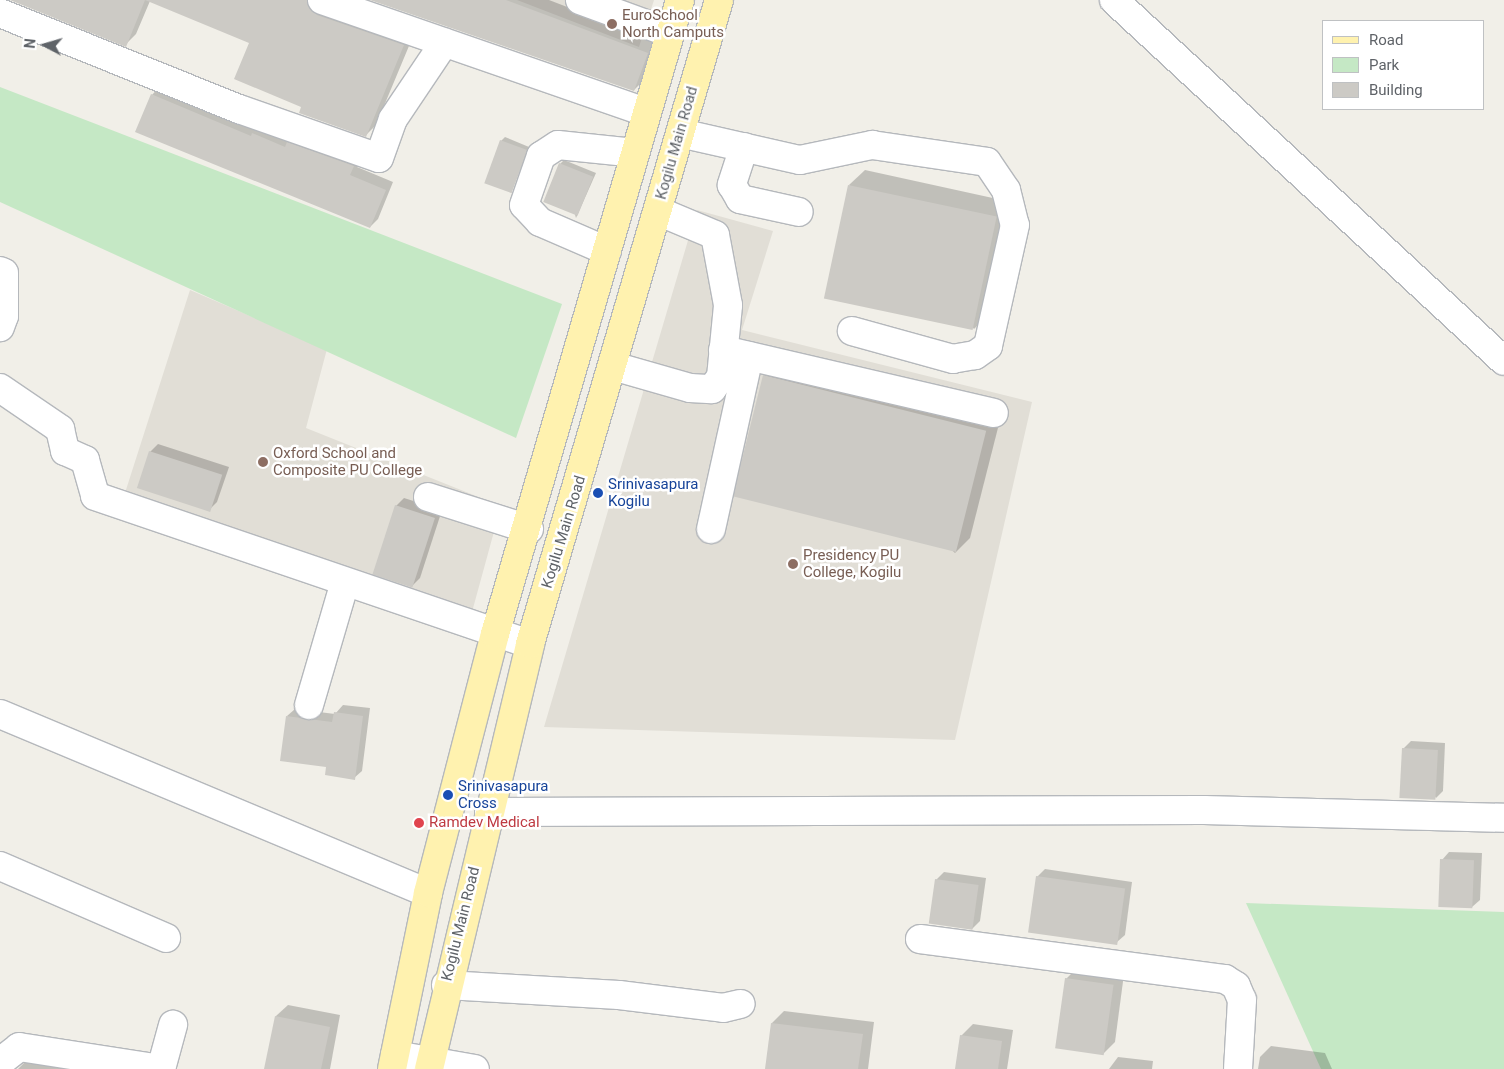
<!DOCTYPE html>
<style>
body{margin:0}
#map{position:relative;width:1504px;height:1069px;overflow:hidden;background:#f1efe8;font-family:Roboto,sans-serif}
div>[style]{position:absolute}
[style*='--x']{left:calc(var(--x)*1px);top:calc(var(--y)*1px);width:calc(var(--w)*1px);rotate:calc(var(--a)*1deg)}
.education>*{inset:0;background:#e1ded6}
.green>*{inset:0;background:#c5e8c5}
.shadow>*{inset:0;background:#0003}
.building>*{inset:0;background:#cccac5;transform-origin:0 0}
.roads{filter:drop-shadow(1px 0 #b5b8bc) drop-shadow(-1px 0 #b5b8bc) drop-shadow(0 1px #b5b8bc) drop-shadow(0 -1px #b5b8bc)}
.minor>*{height:28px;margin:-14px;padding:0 14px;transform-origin:14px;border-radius:14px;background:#fff}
.major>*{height:28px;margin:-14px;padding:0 14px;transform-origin:14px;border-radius:14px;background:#fff2af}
.dots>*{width:14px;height:14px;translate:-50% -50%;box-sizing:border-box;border:2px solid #fff;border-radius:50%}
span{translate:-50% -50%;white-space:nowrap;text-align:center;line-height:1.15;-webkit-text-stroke:5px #fff;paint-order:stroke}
.education-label{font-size:15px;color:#785e54}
.left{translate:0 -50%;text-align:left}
.street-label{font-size:15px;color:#5f6368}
.transit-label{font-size:15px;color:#164399}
.health-label{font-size:15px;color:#be3a42}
.legend{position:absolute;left:1322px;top:20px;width:162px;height:90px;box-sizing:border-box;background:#fff;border:1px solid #bfc1c3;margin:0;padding:6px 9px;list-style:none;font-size:15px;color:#5f6368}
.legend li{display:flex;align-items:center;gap:10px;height:25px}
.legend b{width:25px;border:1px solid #bfc1c3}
.north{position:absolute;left:20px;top:20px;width:50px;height:50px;-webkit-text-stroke:4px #fff;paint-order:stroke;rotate:276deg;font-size:14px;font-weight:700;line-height:20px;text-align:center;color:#5f6368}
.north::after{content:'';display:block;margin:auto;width:18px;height:22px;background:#5f6368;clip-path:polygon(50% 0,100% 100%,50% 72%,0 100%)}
</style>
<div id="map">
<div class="education">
<div style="clip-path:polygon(517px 0,654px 0,639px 47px)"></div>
<div style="clip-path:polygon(697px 210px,773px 231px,742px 330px,1032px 402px,955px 740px,544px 727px)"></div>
<div style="clip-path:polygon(190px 290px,327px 349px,306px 428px,501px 506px,472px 612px,124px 496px)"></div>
</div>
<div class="green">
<div style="clip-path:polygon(0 87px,562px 304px,516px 438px,0 202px)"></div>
<div style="clip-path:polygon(1246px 903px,1504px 912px,1504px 1069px,1321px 1069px)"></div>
</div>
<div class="shadow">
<div style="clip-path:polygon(13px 0,325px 0,414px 34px,376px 125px,366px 135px,303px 107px,250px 42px,150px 1px,136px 34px,125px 45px)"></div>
<div style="clip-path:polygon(374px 0,549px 0,658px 42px,645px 79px,634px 90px)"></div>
<div style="clip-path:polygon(159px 87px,361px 158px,357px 167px,393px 182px,378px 219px,370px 227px,152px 95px)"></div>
<div style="clip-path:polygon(505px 137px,529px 147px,511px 192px,501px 141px)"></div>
<div style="clip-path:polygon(564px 160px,596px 173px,576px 218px,560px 164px)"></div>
<div style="clip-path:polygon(865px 170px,1011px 202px,989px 314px,974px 329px,849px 185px)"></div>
<div style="clip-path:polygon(779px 361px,1001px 416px,970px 538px,955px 553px,764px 376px)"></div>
<div style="clip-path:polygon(158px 444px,229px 467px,217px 502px,209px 510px,150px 452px)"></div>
<div style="clip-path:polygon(404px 498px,442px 510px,420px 578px,412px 586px,396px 506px)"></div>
<div style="clip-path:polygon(343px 705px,370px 708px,362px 771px,354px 778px,328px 766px,287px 716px,295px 709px,335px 714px)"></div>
<div style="clip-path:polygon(1411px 741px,1445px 743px,1443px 791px,1436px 798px,1403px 749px)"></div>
<div style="clip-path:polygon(1449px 852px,1482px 853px,1480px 900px,1472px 907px,1442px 860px)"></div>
<div style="clip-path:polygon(1045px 869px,1132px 882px,1125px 935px,1117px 942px,1037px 877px)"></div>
<div style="clip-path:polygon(944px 872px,986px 878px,980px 921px,972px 929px,936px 880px)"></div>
<div style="clip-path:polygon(1078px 967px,1124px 974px,1115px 1042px,1103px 1054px,1066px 979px)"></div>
<div style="clip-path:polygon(288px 1005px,340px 1015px,330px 1069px,265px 1069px,276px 1016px)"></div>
<div style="clip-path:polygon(784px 1011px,874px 1022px,868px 1069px,767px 1069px,772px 1023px)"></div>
<div style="clip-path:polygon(973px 1024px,1013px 1030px,1007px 1069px,956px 1069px,961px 1036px)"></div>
<div style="clip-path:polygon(1271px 1046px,1325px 1053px,1332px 1069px,1258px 1069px,1260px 1057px)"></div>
<div style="clip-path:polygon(30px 1057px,143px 1069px,18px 1069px)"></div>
<div style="clip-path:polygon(1118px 1057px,1153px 1061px,1152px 1069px,1109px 1069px)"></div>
</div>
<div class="building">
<div style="clip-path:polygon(10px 0,145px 0,126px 47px)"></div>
<div style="clip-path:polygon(145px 0,307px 0,317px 15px,404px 45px,366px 137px,299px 113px,301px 107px,234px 79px,249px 43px)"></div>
<div style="clip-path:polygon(370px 0,506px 0,648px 53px,634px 91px)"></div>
<div style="clip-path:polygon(151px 94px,251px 136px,252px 133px,285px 147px,287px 142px,354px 166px,350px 175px,386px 190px,370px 228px,135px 132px)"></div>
<div style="left:500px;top:140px;width:29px;height:46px;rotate:20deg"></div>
<div style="left:559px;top:163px;width:37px;height:42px;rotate:22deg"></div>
<div style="left:848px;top:185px;width:152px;height:116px;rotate:12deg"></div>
<div style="left:763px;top:375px;width:230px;height:125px;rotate:14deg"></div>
<div style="left:149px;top:451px;width:77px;height:39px;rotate:18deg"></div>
<div style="left:395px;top:505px;width:42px;height:73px;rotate:18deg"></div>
<div style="clip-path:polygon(334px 712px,363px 716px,355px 780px,325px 775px,326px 767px,280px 761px,286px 716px,332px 722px)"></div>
<div style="left:1402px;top:748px;width:36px;height:50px;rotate:3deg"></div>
<div style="left:1440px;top:859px;width:34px;height:48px;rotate:2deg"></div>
<div style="left:1036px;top:876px;width:90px;height:57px;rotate:8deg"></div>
<div style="left:935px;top:879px;width:44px;height:45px;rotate:8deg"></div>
<div style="left:1065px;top:978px;width:49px;height:71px;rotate:8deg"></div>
<div style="clip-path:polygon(275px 1016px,330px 1027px,321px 1069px,264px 1069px)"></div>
<div style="clip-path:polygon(771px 1023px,863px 1034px,858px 1069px,765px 1069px)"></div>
<div style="clip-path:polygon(960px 1035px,1002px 1041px,998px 1069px,955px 1069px)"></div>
</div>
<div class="roads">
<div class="minor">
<div style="--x:322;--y:0;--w:343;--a:19.1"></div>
<div style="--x:580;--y:0;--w:96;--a:20.1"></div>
<div style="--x:1114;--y:0;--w:531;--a:42.79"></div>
<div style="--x:0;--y:13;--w:258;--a:21.9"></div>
<div style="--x:239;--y:109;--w:148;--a:19.3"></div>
<div style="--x:379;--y:158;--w:41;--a:-70.3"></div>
<div style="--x:393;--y:119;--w:92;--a:-56.1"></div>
<div style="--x:680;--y:133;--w:123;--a:12.7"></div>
<div style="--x:800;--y:160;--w:74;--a:-11.8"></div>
<div style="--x:872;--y:145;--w:116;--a:8.4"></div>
<div style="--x:987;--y:162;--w:34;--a:56"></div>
<div style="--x:1006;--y:190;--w:36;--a:76"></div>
<div style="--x:1015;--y:225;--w:124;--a:102.6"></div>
<div style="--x:988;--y:346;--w:16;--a:145"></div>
<div style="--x:975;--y:355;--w:22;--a:170"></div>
<div style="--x:953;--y:359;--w:105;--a:-164.5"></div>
<div style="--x:744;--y:147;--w:40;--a:108"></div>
<div style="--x:732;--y:185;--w:16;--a:60"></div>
<div style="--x:740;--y:199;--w:60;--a:12.4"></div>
<div style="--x:607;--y:251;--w:73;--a:-156.6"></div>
<div style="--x:540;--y:222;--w:23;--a:-133"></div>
<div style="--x:524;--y:205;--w:52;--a:-70.9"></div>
<div style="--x:541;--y:156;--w:20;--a:-33"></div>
<div style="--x:558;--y:145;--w:77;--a:5.9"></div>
<div style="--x:0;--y:271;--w:4;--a:27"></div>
<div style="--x:4;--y:273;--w:43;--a:90"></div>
<div style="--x:4;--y:316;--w:12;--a:110"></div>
<div style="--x:723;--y:350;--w:278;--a:13.1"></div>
<div style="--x:613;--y:366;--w:80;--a:15.9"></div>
<div style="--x:690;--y:388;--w:22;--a:3"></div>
<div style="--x:712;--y:389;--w:15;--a:-53"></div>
<div style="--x:721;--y:377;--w:72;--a:-84.4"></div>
<div style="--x:728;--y:305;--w:71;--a:-100.5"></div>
<div style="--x:715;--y:235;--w:62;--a:-157.2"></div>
<div style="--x:0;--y:388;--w:73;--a:34.3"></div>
<div style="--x:60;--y:429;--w:23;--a:77"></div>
<div style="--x:65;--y:451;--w:22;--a:24"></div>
<div style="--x:85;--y:460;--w:37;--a:74"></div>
<div style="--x:95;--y:496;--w:459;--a:18.8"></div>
<div style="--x:428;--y:497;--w:106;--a:17.6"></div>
<div style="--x:711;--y:529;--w:177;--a:-77.6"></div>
<div style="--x:309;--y:705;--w:128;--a:-73.7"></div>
<div style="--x:0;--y:714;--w:464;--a:22.7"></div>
<div style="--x:489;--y:812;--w:715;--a:-0.16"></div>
<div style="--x:1204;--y:810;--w:300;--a:1.5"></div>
<div style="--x:0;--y:866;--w:181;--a:23.4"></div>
<div style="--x:920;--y:939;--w:308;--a:7.5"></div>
<div style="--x:1225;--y:979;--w:13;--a:32"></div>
<div style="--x:1236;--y:986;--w:15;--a:67"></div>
<div style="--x:1242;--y:1000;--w:69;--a:93.3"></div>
<div style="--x:446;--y:985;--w:173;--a:3.3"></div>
<div style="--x:619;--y:995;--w:105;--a:7.1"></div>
<div style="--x:723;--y:1008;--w:18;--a:-13"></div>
<div style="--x:395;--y:1055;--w:81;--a:9.9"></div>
<div style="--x:0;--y:1062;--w:24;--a:-38"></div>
<div style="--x:19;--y:1047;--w:144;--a:8.8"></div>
<div style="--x:161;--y:1069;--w:46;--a:-74.7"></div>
</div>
<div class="major">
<div style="--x:392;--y:1069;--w:180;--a:-78.4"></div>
<div style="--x:428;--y:893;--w:268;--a:-75.5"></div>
<div style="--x:495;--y:634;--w:660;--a:-73.73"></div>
<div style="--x:429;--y:1069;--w:437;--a:-76.6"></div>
<div style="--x:530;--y:644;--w:671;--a:-73.64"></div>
</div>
</div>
<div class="dots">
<div style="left:612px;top:24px;background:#8d6e63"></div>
<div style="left:263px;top:462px;background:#8d6e63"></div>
<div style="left:598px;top:493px;background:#1a4fb4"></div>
<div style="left:793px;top:564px;background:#8d6e63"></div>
<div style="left:448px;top:795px;background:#1a4fb4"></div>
<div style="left:419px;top:823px;background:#e0444e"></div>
</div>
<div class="education-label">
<span class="left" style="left:622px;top:24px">EuroSchool<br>North Camputs</span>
<span class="left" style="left:273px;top:462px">Oxford School and<br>Composite PU College</span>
<span class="left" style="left:803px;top:564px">Presidency PU<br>College, Kogilu</span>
</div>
<div class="street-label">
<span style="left:677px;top:143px;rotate:-74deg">Kogilu Main Road</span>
<span style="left:564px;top:532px;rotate:-73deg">Kogilu Main Road</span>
<span style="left:461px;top:924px;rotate:-76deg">Kogilu Main Road</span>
</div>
<div class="transit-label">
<span class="left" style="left:608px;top:493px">Srinivasapura<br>Kogilu</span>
<span class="left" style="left:458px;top:795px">Srinivasapura<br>Cross</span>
</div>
<div class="health-label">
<span class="left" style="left:429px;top:823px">Ramdev Medical</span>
</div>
<ul class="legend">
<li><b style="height:6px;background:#fff2af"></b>Road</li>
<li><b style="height:14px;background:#c5e8c5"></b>Park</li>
<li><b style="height:14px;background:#cccac5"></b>Building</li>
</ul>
<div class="north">N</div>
</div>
